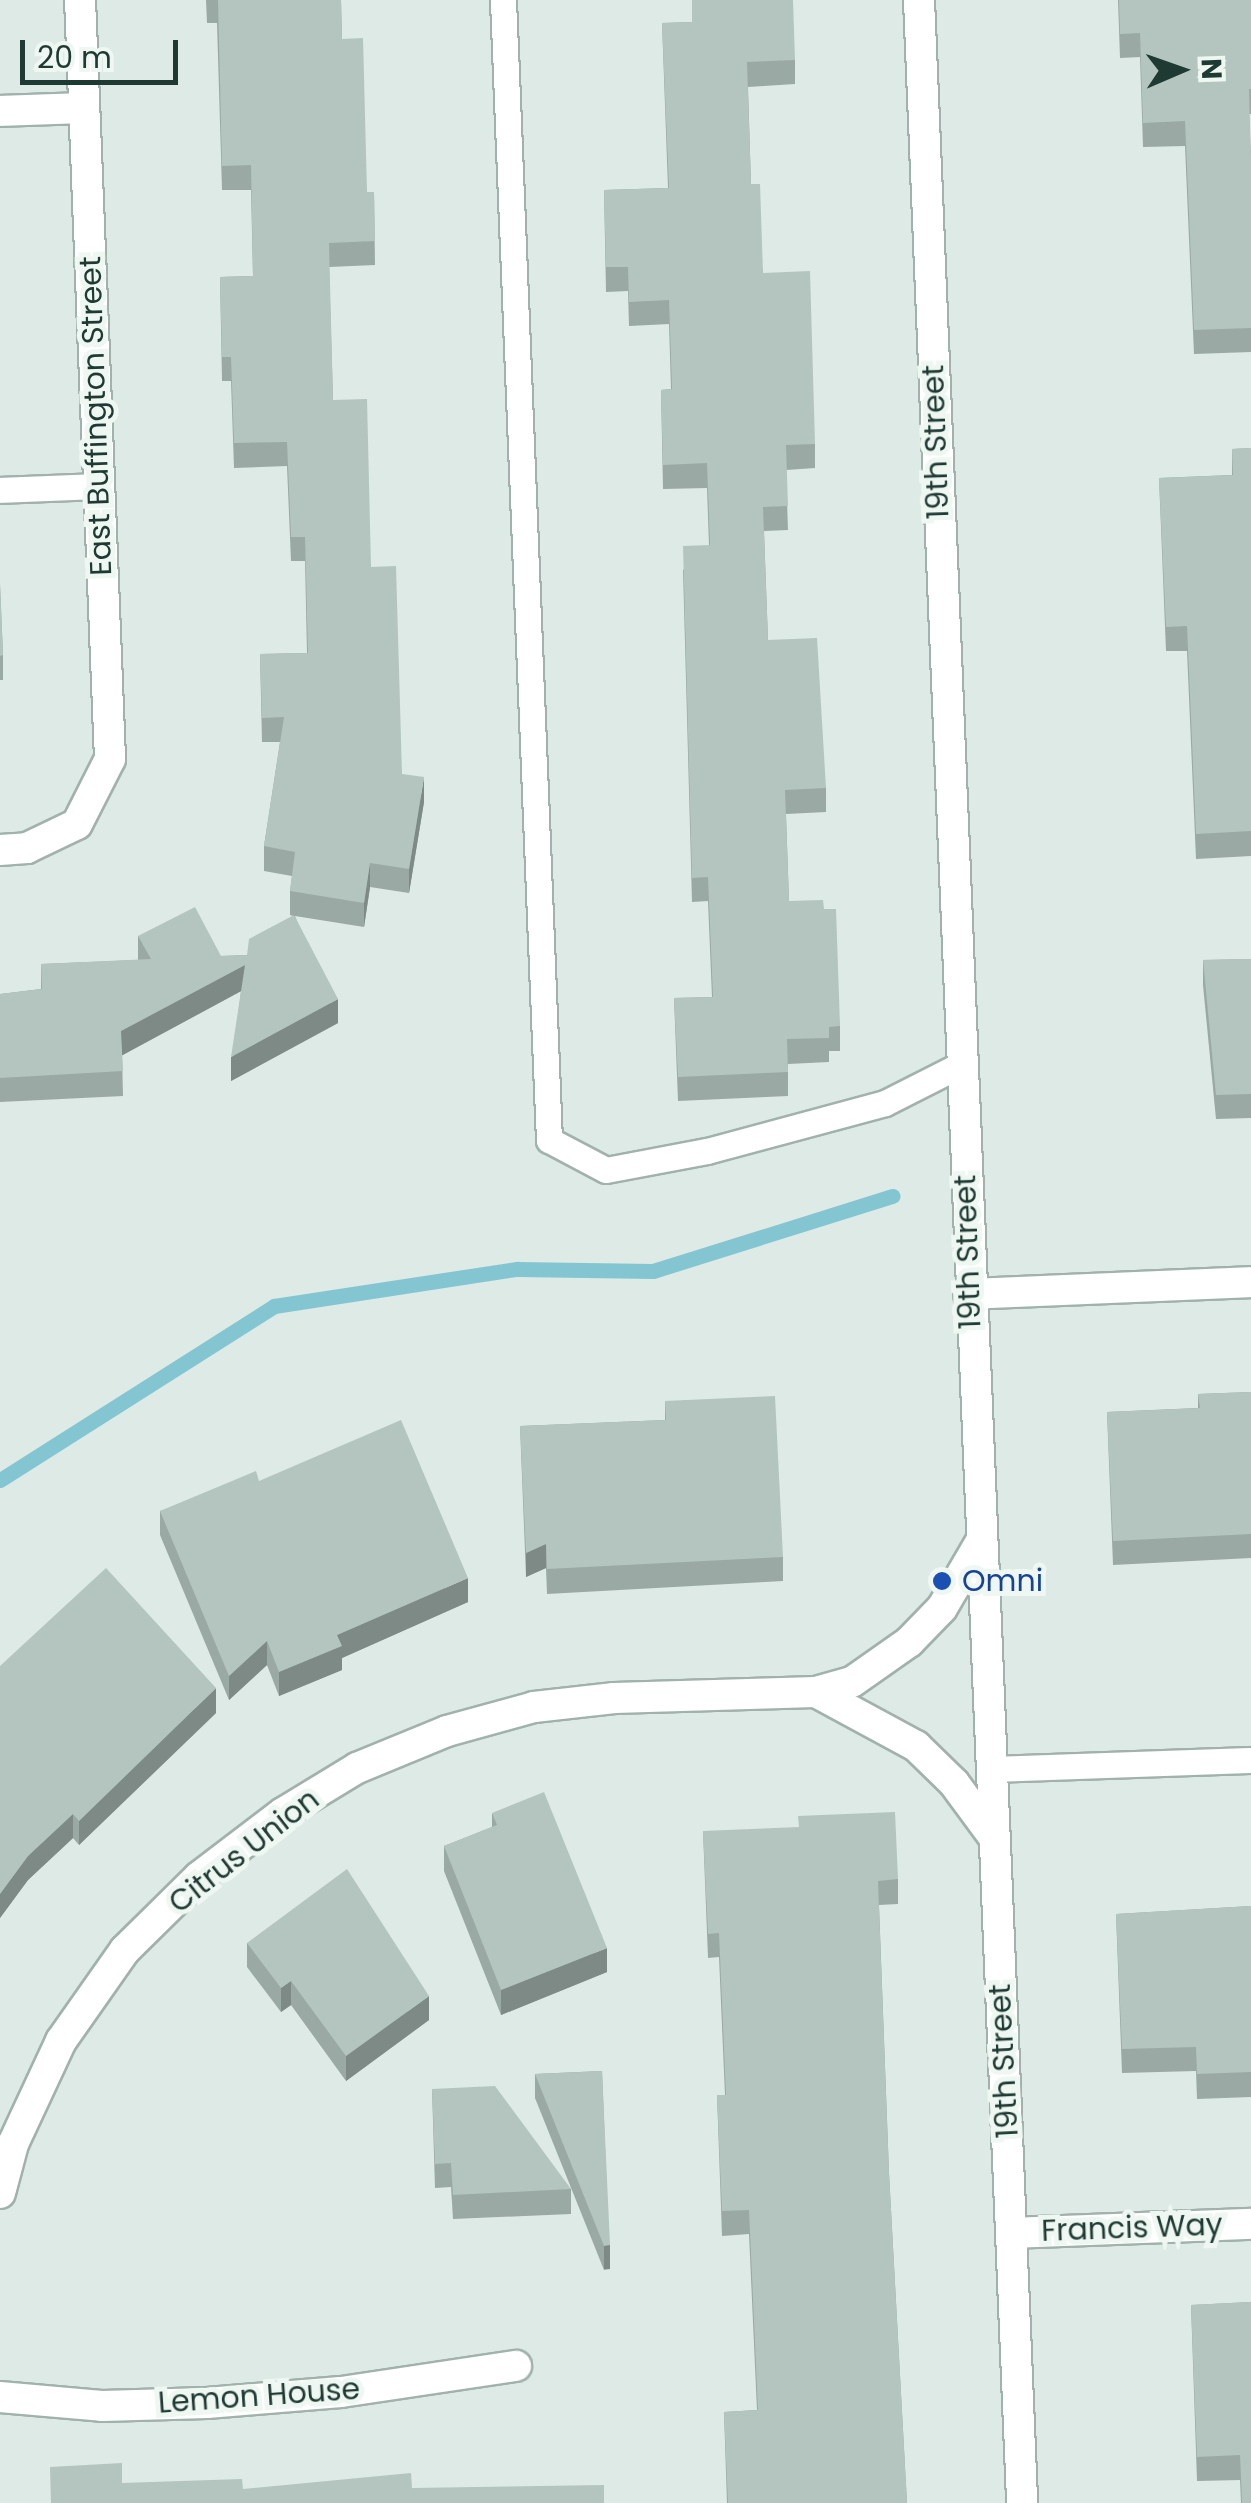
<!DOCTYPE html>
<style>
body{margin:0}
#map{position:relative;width:1251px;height:2503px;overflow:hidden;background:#deeae5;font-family:Poppins,sans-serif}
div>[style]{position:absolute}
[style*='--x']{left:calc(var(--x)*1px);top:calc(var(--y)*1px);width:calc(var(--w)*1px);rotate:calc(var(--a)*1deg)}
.stream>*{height:15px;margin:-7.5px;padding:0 7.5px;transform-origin:7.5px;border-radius:7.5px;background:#83c6d2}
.roads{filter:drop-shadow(2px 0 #a1b2ac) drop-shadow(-2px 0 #a1b2ac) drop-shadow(0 2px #a1b2ac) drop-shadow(0 -2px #a1b2ac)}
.service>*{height:25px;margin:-12.5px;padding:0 12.5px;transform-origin:12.5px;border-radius:12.5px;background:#fff}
.minor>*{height:30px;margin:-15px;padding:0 15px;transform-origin:15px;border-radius:15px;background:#fff}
.tertiary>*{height:30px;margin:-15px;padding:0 15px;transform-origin:15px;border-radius:15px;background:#fff}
.secondary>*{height:30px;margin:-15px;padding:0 15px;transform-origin:15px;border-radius:15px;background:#fff}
.wall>*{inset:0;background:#9aa9a3}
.shaded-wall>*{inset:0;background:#7d8a85;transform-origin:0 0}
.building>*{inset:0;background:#b3c5be}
.dots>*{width:28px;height:28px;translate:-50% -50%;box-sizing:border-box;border:5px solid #eef7f2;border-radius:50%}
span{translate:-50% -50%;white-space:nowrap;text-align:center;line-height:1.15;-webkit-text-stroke:10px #eef7f2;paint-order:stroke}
.street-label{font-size:30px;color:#1f3a33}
.transit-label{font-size:30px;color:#164399}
.left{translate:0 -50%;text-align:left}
.north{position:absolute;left:1131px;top:20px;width:100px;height:100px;-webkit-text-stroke:8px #eef7f2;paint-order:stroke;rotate:88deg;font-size:28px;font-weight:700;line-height:40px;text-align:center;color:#1f3a33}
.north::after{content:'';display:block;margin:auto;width:35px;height:45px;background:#1f3a33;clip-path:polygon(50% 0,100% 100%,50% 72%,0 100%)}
.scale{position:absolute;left:20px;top:40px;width:158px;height:45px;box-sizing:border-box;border:5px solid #1f3a33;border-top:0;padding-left:12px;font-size:30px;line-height:35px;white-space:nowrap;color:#1f3a33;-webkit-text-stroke:8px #eef7f2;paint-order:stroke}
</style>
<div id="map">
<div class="stream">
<div style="--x:0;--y:1480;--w:325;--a:-32.4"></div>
<div style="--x:274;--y:1306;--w:246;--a:-8.7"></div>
<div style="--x:517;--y:1269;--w:136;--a:0.8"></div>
<div style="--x:653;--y:1271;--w:251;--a:-17.4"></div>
</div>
<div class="roads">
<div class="service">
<div style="--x:503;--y:0;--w:1141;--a:87.69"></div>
<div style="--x:549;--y:1140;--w:64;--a:27.8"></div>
<div style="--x:606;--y:1170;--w:103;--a:-10.7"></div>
<div style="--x:707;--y:1151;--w:184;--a:-15.1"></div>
<div style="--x:885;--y:1103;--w:84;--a:-26.9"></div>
<div style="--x:0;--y:490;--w:99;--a:-2.3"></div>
<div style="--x:990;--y:1769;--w:261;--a:-2"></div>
</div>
<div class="minor">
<div style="--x:0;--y:850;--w:27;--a:-4"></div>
<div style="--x:27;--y:848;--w:55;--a:-25.6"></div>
<div style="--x:77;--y:824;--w:73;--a:-63.1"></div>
<div style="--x:110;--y:759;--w:760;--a:-92.26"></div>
<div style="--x:969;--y:1294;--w:282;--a:-2.4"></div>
<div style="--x:816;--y:1692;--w:114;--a:28.4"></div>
<div style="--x:916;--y:1746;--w:53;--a:44.2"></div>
<div style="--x:954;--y:1783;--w:66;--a:53.7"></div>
<div style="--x:0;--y:2193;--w:51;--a:-75.1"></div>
<div style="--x:13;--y:2144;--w:114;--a:-65"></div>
<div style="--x:61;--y:2041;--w:111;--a:-54.9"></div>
<div style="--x:125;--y:1950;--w:104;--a:-44.6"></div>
<div style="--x:199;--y:1877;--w:106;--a:-37.3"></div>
<div style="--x:283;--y:1813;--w:87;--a:-31.3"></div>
<div style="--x:357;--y:1768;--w:97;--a:-22.3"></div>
<div style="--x:447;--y:1731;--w:90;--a:-15.4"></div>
<div style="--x:534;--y:1707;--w:81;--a:-6.4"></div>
<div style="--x:614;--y:1698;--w:202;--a:-1.7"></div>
<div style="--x:816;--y:1692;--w:37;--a:-16"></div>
<div style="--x:852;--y:1682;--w:70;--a:-35.1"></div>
<div style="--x:909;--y:1642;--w:47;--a:-45.9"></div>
<div style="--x:942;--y:1608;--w:75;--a:-59.7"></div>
<div style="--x:1012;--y:2233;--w:239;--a:-2.2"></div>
<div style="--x:0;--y:2397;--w:102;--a:5"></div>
<div style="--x:102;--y:2406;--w:105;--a:-1.6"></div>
<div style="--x:207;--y:2403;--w:134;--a:-4.7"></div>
<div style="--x:341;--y:2392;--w:177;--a:-8.5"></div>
</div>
<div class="tertiary">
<div style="--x:0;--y:111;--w:83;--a:-2.1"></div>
</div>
<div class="secondary">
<div style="--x:919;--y:0;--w:2505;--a:87.64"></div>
</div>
</div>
<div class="wall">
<div style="clip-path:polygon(206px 0,341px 0,342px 39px,367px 192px,374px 192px,375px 265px,329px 267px,333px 400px,371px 567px,402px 774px,424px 802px,409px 893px,370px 887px,364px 927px,295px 916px,338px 1023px,231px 1081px,241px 991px,122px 1055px,123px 1096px,0 1102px,0 994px,41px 989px,41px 964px,138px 960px,138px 936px,221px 956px,247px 955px,293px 916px,290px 915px,290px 891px,292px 876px,264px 871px,264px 846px,280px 742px,262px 742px,260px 654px,307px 653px,305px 561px,291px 561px,287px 466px,234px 468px,231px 381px,222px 381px,220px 277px,253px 276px,251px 190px,222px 190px,217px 23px,207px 23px)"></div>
<div style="clip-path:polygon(1118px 0,1251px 0,1251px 114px,1249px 114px,1251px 159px,1251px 352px,1194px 354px,1185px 146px,1143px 147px,1140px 57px,1120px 58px)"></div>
<div style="clip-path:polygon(692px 22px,795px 60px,795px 84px,748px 87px,751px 184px,763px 273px,815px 444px,815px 468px,786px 470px,788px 530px,764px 531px,768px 640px,826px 788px,826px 812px,786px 814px,789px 901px,824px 909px,840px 1026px,840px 1051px,829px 1051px,829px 1062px,788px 1064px,788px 1096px,678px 1101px,674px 998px,712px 997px,708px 901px,692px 902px,683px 570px,709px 545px,707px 488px,663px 489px,661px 390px,671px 389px,669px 324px,629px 326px,628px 291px,606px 292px,604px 190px,668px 188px,662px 23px)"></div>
<div style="clip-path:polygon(1251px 448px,1251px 856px,1196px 859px,1187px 651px,1166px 651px,1159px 478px,1232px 475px,1232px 449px)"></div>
<div style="clip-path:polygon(0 584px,3px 655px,3px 680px,0 680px)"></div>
<div style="clip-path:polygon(1251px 959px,1251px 1118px,1216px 1119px,1203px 985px,1203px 960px)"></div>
<div style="clip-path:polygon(1251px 1392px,1251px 1558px,1113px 1565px,1107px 1412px,1198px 1408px,1198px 1394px)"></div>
<div style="clip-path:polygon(665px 1401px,783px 1557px,783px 1581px,547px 1594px,546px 1568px,526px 1577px,520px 1426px,665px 1420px)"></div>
<div style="clip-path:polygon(259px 1481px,468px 1602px,342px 1658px,342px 1670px,279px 1696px,267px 1665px,229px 1700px,160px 1535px,160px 1511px)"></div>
<div style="clip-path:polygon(0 1666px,216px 1713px,79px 1845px,73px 1838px,28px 1880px,0 1918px)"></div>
<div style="clip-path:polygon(492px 1813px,607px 1972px,501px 2015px,444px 1871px,444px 1846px,492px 1827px)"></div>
<div style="clip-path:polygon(703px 1831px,898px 1879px,898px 1904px,879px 1905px,889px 2173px,907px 2503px,727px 2503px,724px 2412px,757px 2410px,749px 2234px,722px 2236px,717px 2095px,725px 2095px,719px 1957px,708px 1958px)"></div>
<div style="clip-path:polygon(1251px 1906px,1251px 2097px,1197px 2099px,1196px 2071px,1122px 2073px,1116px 1914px)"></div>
<div style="clip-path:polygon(247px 1943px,429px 2020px,346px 2081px,291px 2005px,281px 2012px,247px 1967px)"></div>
<div style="clip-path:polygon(602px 2071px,610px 2269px,604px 2270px,535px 2098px,535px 2074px)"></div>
<div style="clip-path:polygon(432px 2089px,571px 2189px,571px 2214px,453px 2219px,451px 2187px,435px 2188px)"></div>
<div style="clip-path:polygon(1251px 2302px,1251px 2503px,1241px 2503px,1240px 2480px,1197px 2481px,1191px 2305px)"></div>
</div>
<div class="shaded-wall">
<div style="clip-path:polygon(424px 777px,424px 802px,409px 893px,409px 869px)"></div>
<div style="clip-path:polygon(370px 863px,370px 887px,364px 927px,364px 903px)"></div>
<div style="clip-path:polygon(245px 965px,245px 989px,121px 1056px,121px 1031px)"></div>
<div style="clip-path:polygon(338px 999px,338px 1023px,231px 1081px,231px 1057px)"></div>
<div style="clip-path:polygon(546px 1544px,546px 1568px,526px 1577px,526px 1553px)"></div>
<div style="clip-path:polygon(468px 1578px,468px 1602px,342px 1658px,342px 1670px,279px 1696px,279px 1672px,337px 1635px)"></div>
<div style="clip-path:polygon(267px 1641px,267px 1665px,229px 1700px,229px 1676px)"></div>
<div style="clip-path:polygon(216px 1688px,216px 1713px,79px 1845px,79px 1821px)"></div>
<div style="clip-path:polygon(73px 1814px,73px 1838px,28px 1880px,0 1918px,0 1894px,28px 1856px)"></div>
<div style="clip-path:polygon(607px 1948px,607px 1972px,501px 2015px,501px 1990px)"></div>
<div style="clip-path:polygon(291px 1981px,291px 2005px,281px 2012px,281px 1988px)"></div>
<div style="clip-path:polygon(429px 1996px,429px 2020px,346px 2081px,346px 2056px)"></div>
<div style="left:610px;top:2245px;width:24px;height:6px;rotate:90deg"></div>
</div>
<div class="building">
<div style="clip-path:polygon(218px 0,341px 0,342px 39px,363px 38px,367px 192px,374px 192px,375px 241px,329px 243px,333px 400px,367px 399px,371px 567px,396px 566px,402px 774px,424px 777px,409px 869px,370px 863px,364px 903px,290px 891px,295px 852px,264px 846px,284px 717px,262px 718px,260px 654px,308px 653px,305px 537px,291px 537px,287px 442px,234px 443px,231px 357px,222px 357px,220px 277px,253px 276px,251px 165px,222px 166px)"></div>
<div style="clip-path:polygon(692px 0,793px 0,795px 60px,747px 62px,751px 184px,760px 184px,763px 273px,810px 271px,815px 444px,786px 445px,788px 506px,763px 507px,768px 640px,817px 638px,826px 788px,785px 790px,789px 901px,823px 900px,824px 909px,836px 909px,840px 1026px,829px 1027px,829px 1038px,787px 1039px,788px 1072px,678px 1077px,674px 998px,713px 997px,708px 877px,692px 878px,683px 546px,710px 545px,707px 463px,663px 465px,661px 390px,672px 389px,669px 300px,629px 302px,628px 267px,606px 267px,604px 190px,669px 188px,662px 23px,692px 22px)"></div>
<div style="clip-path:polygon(1119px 0,1251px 0,1251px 89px,1249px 89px,1251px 159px,1251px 328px,1194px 330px,1185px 121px,1143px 123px,1140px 33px,1120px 34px)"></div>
<div style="clip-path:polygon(1251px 448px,1251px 831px,1196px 834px,1187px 626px,1166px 627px,1159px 478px,1233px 475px,1232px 449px)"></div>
<div style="clip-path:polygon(0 584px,3px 655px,0 656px)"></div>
<div style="clip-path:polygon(195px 907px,221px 956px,247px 955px,249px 939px,294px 915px,338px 999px,231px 1057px,245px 965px,121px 1031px,123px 1071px,0 1078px,0 994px,42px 989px,41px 964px,151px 959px,138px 936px)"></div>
<div style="clip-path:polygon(1251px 959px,1251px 1094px,1216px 1095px,1203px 960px)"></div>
<div style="clip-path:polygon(1251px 1392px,1251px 1534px,1113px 1541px,1107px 1412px,1200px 1408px,1198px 1394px)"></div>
<div style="clip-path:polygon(775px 1396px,783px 1557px,547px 1569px,546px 1544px,526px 1553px,520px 1426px,666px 1420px,665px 1401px)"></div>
<div style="clip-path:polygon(401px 1420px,468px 1578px,337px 1635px,342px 1646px,279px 1672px,267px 1641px,229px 1676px,160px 1511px,256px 1471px,259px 1481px)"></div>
<div style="clip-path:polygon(106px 1568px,216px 1688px,79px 1821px,73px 1814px,28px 1856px,0 1894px,0 1666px)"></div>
<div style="clip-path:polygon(544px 1792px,607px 1948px,501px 1990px,444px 1846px,497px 1825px,492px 1813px)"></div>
<div style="clip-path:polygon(895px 1812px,898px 1879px,878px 1881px,889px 2173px,907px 2503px,728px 2503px,724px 2412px,758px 2410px,749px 2210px,722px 2211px,717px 2095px,726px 2095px,719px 1933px,708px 1934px,703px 1831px,799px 1827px,798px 1816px)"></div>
<div style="clip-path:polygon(347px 1869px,429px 1996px,346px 2056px,291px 1981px,281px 1988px,247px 1943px)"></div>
<div style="clip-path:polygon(1251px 1906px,1251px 2072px,1197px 2074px,1196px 2047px,1122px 2049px,1116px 1914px)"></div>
<div style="clip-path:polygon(602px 2071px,610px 2245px,604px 2246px,535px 2074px)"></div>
<div style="clip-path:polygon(495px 2086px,571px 2189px,453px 2195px,451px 2163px,435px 2164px,432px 2089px)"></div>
<div style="clip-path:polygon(1251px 2302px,1251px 2503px,1242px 2503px,1240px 2455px,1197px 2457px,1191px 2305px)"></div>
<div style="clip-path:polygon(122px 2463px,122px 2483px,242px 2479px,243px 2489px,411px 2473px,412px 2488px,604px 2485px,604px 2503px,51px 2503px,50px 2467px)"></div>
</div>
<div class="dots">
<div style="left:942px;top:1581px;background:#1a4fb4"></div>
</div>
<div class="street-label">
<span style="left:96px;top:416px;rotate:-92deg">East Buffington Street</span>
<span style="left:936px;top:442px;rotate:-92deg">19th Street</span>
<span style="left:968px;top:1252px;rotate:-92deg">19th Street</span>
<span style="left:244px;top:1851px;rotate:-38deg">Citrus Union</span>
<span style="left:1004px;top:2061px;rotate:-93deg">19th Street</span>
<span style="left:1132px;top:2228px;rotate:-2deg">Francis Way</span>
<span style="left:259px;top:2396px;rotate:-4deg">Lemon House</span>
</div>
<div class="transit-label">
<span class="left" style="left:962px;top:1581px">Omni</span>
</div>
<div class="north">N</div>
<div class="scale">20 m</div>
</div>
